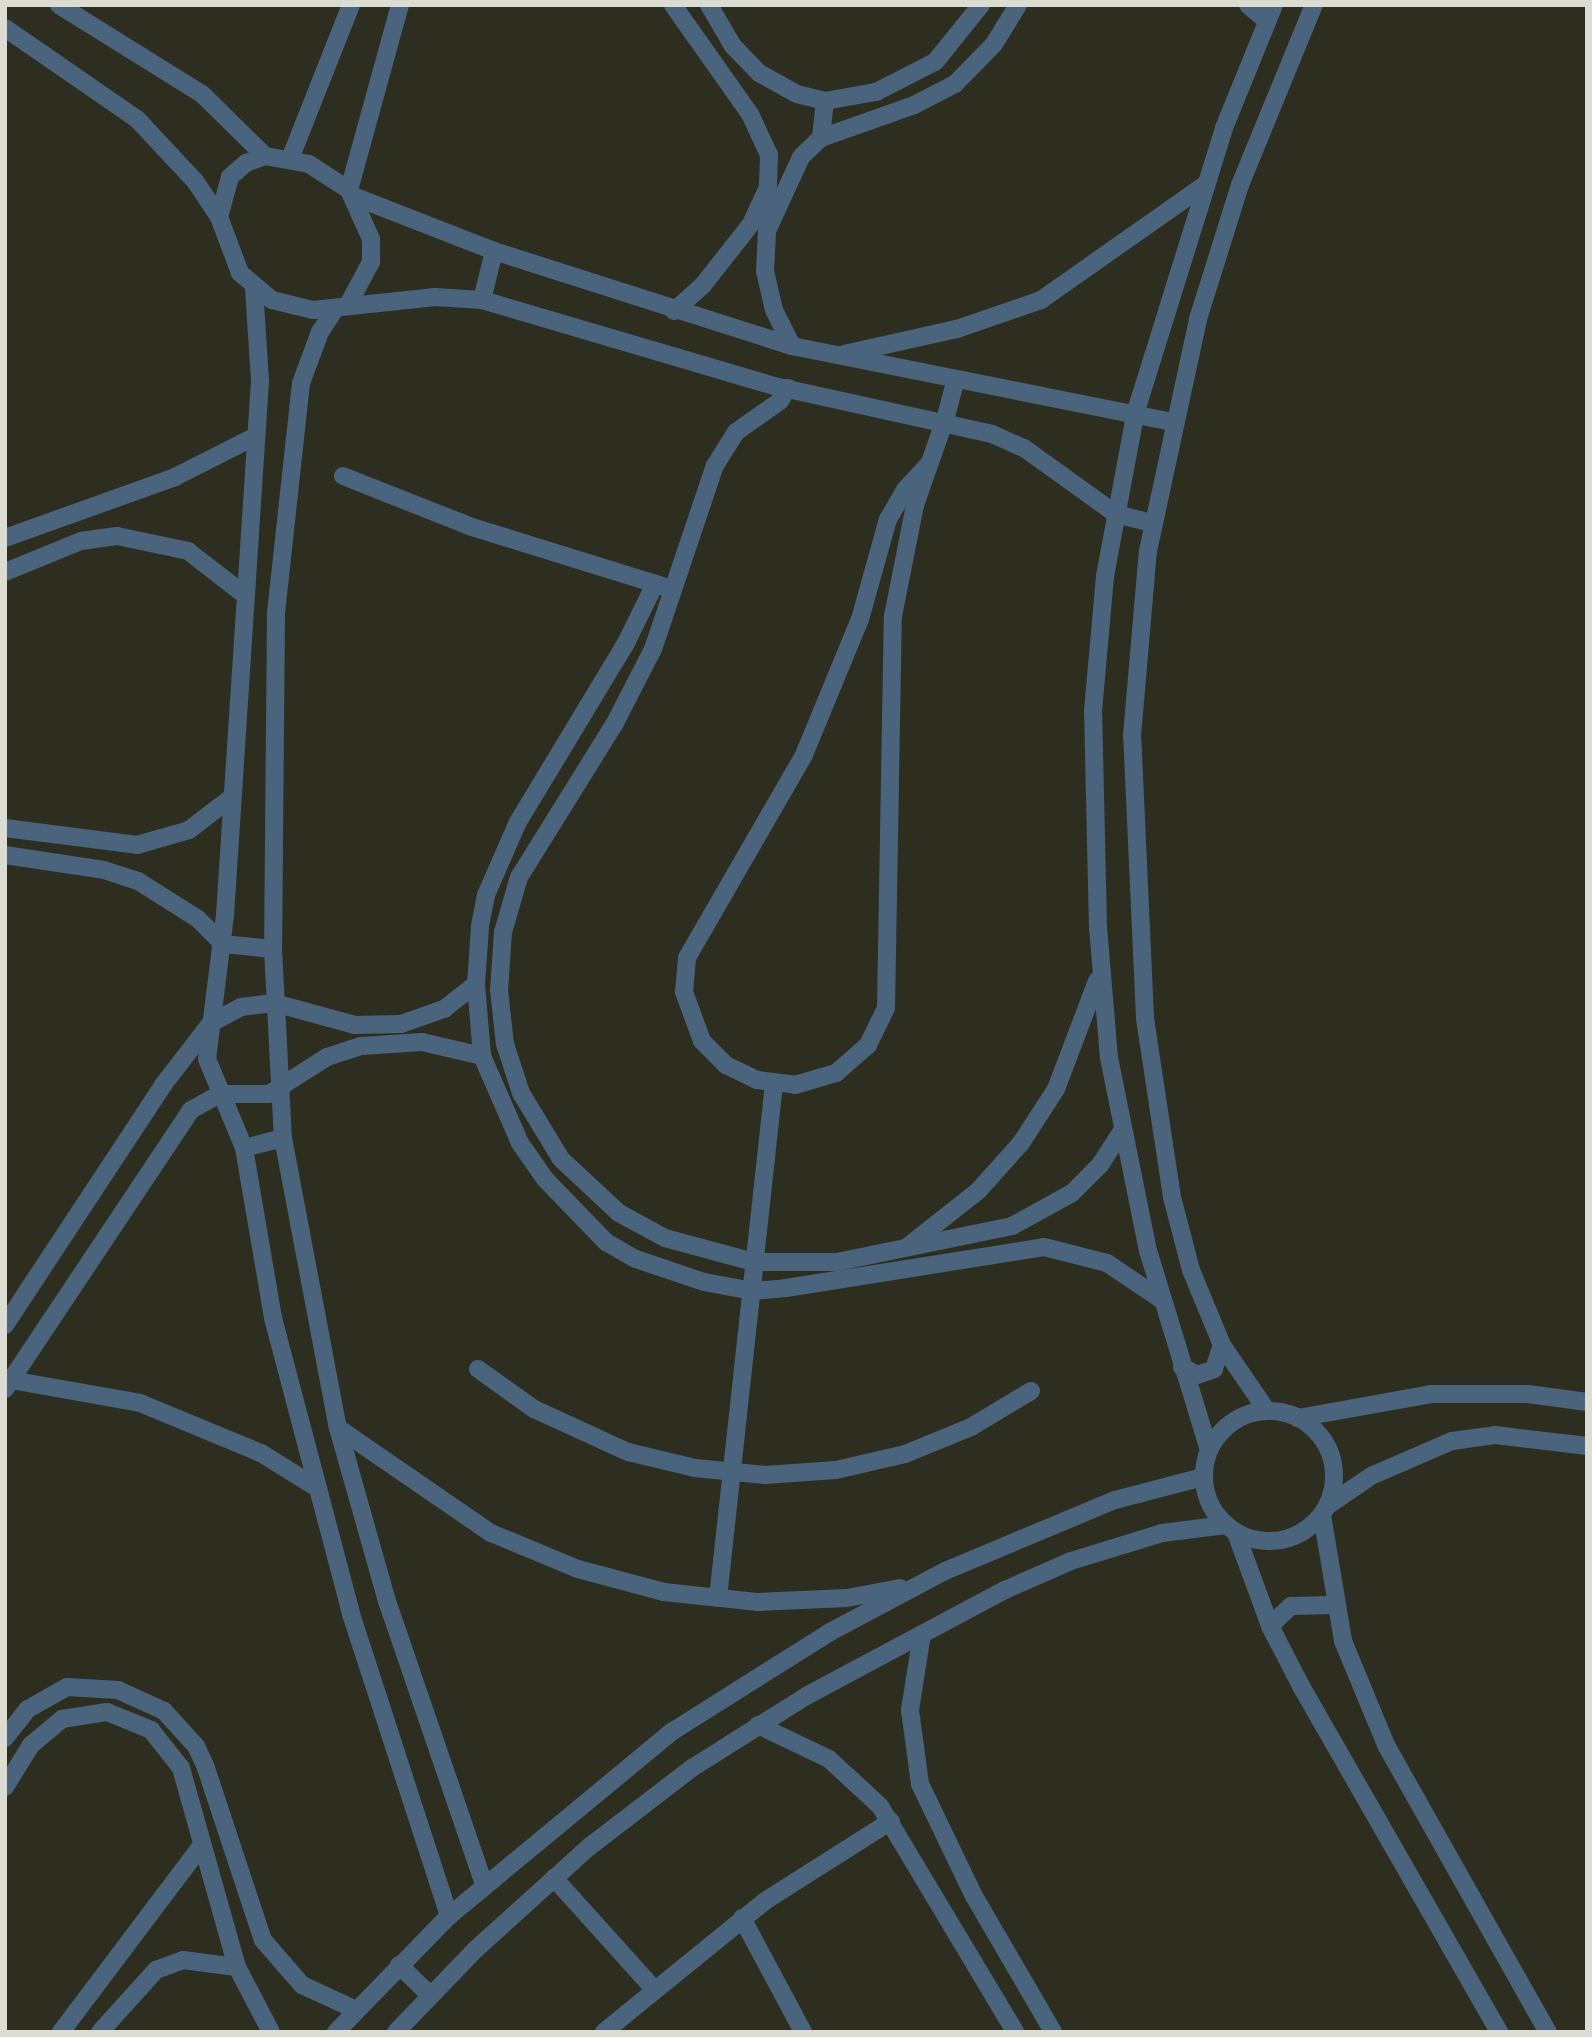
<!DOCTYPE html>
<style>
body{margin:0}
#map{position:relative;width:1592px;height:2037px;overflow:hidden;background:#2e2e20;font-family:Spectral,serif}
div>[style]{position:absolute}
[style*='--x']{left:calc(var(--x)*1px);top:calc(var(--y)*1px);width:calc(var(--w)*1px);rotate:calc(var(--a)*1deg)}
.minor>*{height:18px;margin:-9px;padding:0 9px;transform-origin:9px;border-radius:9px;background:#4b647d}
.minor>.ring{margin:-9px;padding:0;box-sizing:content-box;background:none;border:18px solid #4b647d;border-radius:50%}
span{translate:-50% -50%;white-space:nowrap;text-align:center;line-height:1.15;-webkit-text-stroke:5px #2e2e20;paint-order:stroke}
.frame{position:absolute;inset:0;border:7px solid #dcdcd3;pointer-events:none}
</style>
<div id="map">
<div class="minor">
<div style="--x:59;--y:5;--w:168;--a:31.9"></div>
<div style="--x:202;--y:94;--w:88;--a:44.5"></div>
<div style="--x:673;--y:5;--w:133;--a:54.8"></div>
<div style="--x:750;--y:114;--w:45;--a:65.1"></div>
<div style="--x:769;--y:155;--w:32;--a:92"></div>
<div style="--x:768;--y:187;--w:41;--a:114.7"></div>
<div style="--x:751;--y:224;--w:78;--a:128.2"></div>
<div style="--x:703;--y:285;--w:39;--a:138"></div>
<div style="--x:709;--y:5;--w:48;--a:59.7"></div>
<div style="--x:733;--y:46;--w:37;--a:46"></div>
<div style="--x:759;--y:73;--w:43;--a:28.9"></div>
<div style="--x:797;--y:94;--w:29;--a:14"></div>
<div style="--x:825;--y:101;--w:52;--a:-10"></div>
<div style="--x:876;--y:92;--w:66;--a:-27"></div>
<div style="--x:935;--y:62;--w:73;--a:-51.1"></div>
<div style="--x:1248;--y:5;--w:25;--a:40"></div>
<div style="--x:5;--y:28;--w:160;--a:34.6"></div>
<div style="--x:137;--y:119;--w:85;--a:46.9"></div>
<div style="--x:195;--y:181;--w:43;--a:56.3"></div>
<div style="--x:821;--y:138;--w:37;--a:-84"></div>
<div style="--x:290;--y:159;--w:166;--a:-68.4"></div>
<div style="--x:349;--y:190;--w:192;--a:-74.6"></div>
<div style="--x:353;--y:196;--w:151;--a:21.3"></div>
<div style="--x:494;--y:251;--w:313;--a:17.7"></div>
<div style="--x:792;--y:346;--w:389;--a:11.3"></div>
<div style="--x:254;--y:288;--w:93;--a:86.3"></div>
<div style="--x:260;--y:381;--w:535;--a:93.75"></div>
<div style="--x:225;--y:915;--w:145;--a:97.1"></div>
<div style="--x:207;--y:1059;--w:96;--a:67.4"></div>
<div style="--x:244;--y:1148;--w:172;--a:80.3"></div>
<div style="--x:273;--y:1318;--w:306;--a:75.2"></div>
<div style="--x:351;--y:1614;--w:318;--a:72"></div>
<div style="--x:482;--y:300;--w:50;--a:-76.2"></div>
<div style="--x:349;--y:303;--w:47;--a:-61.8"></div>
<div style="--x:371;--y:262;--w:23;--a:-90"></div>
<div style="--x:371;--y:239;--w:54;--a:-114.2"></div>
<div style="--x:349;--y:190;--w:48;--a:-147"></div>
<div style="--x:309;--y:164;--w:45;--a:-169.7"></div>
<div style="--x:265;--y:156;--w:20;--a:160"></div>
<div style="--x:246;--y:163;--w:21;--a:139"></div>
<div style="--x:230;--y:177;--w:41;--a:105.4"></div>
<div style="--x:219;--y:217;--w:60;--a:69.4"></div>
<div style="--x:240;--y:273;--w:42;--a:40.2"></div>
<div style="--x:272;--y:300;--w:42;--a:13.7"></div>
<div style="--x:313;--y:310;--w:123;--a:-6.1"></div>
<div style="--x:435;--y:297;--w:47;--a:3.7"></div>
<div style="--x:482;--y:300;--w:304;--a:16.4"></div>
<div style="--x:774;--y:386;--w:223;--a:12.4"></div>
<div style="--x:992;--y:434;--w:35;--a:24"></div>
<div style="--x:1024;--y:448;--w:113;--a:35.7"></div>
<div style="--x:1116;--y:514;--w:38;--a:14"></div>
<div style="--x:335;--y:309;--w:27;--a:123"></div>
<div style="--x:320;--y:332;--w:54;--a:110.4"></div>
<div style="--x:301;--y:383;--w:230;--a:96.2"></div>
<div style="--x:276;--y:612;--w:337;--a:90.5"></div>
<div style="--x:273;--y:949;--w:189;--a:87"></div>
<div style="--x:283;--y:1138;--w:295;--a:79.3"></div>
<div style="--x:338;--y:1428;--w:180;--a:74.2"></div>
<div style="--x:387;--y:1601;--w:299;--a:71.1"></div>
<div style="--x:792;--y:346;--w:40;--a:-116.6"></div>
<div style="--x:774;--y:310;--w:40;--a:-103"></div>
<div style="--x:765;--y:271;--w:40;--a:-87.1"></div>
<div style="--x:767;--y:231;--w:81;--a:-65.3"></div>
<div style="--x:801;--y:157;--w:28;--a:-44"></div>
<div style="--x:821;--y:138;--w:99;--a:-19.5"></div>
<div style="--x:914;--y:105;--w:46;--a:-27.1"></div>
<div style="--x:955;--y:84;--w:56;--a:-45.7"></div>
<div style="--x:994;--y:44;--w:46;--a:-58.4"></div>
<div style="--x:844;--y:354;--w:116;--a:-12.5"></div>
<div style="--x:957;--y:329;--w:89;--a:-19"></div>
<div style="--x:1041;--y:300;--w:202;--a:-35.1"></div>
<div style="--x:788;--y:388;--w:15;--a:122"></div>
<div style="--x:780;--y:401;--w:54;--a:144.8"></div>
<div style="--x:736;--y:432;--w:39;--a:122"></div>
<div style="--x:715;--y:465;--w:194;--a:108.6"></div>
<div style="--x:653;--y:649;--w:83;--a:117.2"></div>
<div style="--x:615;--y:723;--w:181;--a:121.9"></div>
<div style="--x:519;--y:877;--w:57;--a:106.2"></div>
<div style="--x:503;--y:932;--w:58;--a:93.9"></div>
<div style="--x:499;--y:990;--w:54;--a:83.7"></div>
<div style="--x:505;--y:1044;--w:52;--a:71.9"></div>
<div style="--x:521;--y:1093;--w:77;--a:58.8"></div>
<div style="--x:561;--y:1159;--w:79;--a:43"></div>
<div style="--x:619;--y:1213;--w:52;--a:28.5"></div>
<div style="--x:665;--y:1238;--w:92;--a:15.1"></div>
<div style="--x:754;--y:1262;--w:83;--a:0"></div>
<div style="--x:837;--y:1262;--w:179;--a:-11.6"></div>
<div style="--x:1012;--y:1226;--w:68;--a:-28.8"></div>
<div style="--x:1072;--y:1193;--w:40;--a:-45"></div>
<div style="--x:1100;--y:1165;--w:40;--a:-57.1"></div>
<div style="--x:928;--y:465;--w:34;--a:133"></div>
<div style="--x:905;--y:490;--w:34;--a:120"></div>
<div style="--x:888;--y:519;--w:104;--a:105.6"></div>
<div style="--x:860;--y:619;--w:147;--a:112.4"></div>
<div style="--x:804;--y:755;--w:234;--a:120"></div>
<div style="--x:687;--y:958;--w:34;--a:95"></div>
<div style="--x:684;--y:992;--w:52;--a:69.8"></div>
<div style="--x:702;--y:1041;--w:34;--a:45"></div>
<div style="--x:726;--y:1065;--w:34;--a:26"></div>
<div style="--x:757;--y:1080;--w:38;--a:7"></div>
<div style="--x:795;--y:1085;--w:43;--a:-16.3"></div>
<div style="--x:836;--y:1073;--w:43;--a:-41.2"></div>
<div style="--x:868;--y:1045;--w:41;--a:-64.1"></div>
<div style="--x:886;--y:1008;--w:392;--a:-89"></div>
<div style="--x:893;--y:616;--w:113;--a:-78.8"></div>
<div style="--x:915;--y:505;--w:90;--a:-70.6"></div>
<div style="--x:945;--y:420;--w:42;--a:-75"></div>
<div style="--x:343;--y:476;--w:139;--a:21.6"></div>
<div style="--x:472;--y:527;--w:203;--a:17.2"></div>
<div style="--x:5;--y:538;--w:181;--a:-19.7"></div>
<div style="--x:175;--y:477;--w:89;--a:-26.9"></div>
<div style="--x:5;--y:572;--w:82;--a:-22.2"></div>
<div style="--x:81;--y:541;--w:36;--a:-8"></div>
<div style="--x:117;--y:536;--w:73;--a:11.9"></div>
<div style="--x:188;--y:551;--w:72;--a:37.7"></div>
<div style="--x:655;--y:584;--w:66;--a:116.2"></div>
<div style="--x:626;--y:643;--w:211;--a:121.1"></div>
<div style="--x:517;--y:824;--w:77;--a:113.6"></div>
<div style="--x:486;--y:895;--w:33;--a:101"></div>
<div style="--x:480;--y:927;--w:57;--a:94"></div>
<div style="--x:476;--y:984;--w:72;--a:85.2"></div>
<div style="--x:482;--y:1056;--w:95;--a:66.4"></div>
<div style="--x:520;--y:1143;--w:44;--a:55.2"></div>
<div style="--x:545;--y:1179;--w:88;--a:45.9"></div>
<div style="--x:606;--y:1242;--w:34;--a:30"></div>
<div style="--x:636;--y:1259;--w:72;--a:18.7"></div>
<div style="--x:704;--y:1282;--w:50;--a:10.4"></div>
<div style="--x:753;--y:1291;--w:33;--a:-5"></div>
<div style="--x:786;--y:1288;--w:261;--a:-9"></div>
<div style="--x:1044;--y:1247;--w:65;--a:14.3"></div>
<div style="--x:1107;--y:1263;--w:66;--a:33.9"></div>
<div style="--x:5;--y:828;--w:133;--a:7.3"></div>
<div style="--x:137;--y:845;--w:54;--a:-16.1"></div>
<div style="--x:189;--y:830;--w:54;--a:-37.5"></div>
<div style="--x:5;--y:855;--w:100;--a:8.6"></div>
<div style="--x:104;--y:870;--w:36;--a:18"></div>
<div style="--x:138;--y:881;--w:71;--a:32.3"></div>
<div style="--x:198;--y:919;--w:35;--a:45"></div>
<div style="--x:223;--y:944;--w:50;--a:5.7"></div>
<div style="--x:244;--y:1148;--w:40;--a:-14.4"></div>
<div style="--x:907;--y:1247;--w:90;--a:-38.3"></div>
<div style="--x:978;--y:1191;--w:64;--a:-48.1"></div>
<div style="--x:1021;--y:1143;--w:64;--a:-57.1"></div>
<div style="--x:1056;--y:1089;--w:116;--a:-69.2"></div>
<div style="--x:5;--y:1325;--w:287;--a:-56.6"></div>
<div style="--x:163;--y:1085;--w:78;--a:-52.3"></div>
<div style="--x:211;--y:1023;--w:34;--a:-28"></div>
<div style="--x:241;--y:1007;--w:33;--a:-7"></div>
<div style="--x:274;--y:1003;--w:84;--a:15.2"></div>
<div style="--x:355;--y:1025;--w:46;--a:-1.2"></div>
<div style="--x:401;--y:1024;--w:46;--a:-19.2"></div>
<div style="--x:444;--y:1009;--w:41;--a:-38"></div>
<div style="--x:1182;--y:1367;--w:17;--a:28"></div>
<div style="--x:1197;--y:1375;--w:18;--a:-19"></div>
<div style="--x:1214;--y:1369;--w:25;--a:-72"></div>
<div style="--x:478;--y:1369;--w:69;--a:35.5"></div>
<div style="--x:534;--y:1409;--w:103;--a:24.6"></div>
<div style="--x:628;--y:1452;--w:69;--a:13.4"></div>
<div style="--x:695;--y:1468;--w:70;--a:5.7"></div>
<div style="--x:765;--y:1475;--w:71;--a:-4"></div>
<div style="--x:836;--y:1470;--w:71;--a:-13.1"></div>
<div style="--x:905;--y:1454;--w:71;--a:-22.2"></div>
<div style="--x:971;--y:1427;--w:70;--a:-31"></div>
<div style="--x:11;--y:1380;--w:131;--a:10.1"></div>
<div style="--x:140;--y:1403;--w:131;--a:22.5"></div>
<div style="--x:261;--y:1453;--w:66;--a:32"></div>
<div style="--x:5;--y:1389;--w:335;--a:-56.3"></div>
<div style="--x:191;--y:1110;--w:33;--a:-29"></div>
<div style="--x:220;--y:1094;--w:49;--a:0"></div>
<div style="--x:269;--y:1094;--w:69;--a:-32.5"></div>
<div style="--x:327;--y:1057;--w:36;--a:-18"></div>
<div style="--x:361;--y:1046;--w:61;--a:-3.8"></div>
<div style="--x:422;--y:1042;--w:62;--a:13.1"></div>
<div class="ring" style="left:1204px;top:1411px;width:112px;height:112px"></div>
<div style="--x:1267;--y:1411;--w:80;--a:-124.3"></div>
<div style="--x:1222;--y:1345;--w:81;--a:-112.5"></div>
<div style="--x:1191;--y:1270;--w:75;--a:-104.6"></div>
<div style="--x:1172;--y:1197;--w:181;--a:-98.6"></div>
<div style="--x:1145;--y:1018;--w:282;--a:-92.6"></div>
<div style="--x:1132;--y:736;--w:186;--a:-85.1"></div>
<div style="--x:1148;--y:551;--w:237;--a:-77.8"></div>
<div style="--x:1198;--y:319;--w:140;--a:-72.6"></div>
<div style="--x:1240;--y:185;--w:195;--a:-67.7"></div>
<div style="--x:1298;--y:1418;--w:135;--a:-10.2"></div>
<div style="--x:1431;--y:1394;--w:97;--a:0"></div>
<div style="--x:1528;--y:1394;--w:60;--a:7.7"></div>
<div style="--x:338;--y:1428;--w:186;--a:34.5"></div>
<div style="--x:491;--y:1533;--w:94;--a:22.5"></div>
<div style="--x:578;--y:1569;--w:89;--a:15"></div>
<div style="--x:664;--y:1592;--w:95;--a:6.1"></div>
<div style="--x:758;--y:1602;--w:89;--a:-2.6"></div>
<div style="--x:847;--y:1598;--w:54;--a:-10.7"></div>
<div style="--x:1209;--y:1450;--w:208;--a:-107"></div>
<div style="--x:1148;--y:1251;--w:197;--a:-101.4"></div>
<div style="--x:1109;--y:1058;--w:130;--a:-94.8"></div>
<div style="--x:1098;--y:928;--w:217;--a:-91.3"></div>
<div style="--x:1093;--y:711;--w:136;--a:-84.9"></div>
<div style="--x:1105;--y:576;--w:168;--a:-79.4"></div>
<div style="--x:1136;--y:411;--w:296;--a:-72.7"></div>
<div style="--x:1224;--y:128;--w:133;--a:-67.9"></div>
<div style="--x:1330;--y:1504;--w:50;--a:-34.3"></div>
<div style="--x:1371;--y:1476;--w:88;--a:-23.4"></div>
<div style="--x:1452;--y:1441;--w:43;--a:-7.9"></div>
<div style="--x:1495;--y:1435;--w:93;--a:6.8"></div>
<div style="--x:1322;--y:1515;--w:128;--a:80.5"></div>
<div style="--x:1343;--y:1641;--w:113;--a:67.5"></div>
<div style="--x:1386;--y:1745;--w:330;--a:60.6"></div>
<div style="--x:1236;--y:1533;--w:99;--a:69.9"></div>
<div style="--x:1270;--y:1626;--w:68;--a:62.7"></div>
<div style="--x:1301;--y:1686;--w:399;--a:60.2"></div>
<div style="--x:718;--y:1598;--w:517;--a:-83.78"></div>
<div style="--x:1270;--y:1626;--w:29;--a:-44"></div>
<div style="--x:1291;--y:1606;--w:43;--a:-1.3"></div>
<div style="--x:922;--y:1634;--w:77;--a:99"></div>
<div style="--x:910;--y:1710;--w:75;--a:82.3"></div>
<div style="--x:920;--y:1784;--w:124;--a:64.3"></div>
<div style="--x:974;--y:1896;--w:157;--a:59.8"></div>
<div style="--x:758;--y:1725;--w:79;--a:25.6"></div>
<div style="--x:829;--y:1759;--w:69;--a:42.7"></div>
<div style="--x:880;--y:1806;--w:263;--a:59.1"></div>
<div style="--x:5;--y:1738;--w:37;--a:-52"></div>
<div style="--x:28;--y:1709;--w:45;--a:-29.4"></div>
<div style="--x:67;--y:1687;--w:51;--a:3.4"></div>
<div style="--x:118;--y:1690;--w:51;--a:24.5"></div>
<div style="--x:164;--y:1711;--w:47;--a:47.6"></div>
<div style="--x:196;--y:1746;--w:21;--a:65"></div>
<div style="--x:205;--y:1765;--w:184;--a:71.7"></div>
<div style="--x:263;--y:1940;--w:60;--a:49.1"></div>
<div style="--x:302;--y:1985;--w:60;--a:24.8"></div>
<div style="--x:5;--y:1787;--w:49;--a:-58.2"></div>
<div style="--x:31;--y:1745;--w:40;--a:-40"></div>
<div style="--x:62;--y:1719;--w:46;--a:-8.8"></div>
<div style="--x:107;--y:1712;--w:48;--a:22.2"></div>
<div style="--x:151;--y:1730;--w:48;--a:51.7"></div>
<div style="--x:181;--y:1768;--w:207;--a:74.3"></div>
<div style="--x:237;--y:1967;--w:73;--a:62.4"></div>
<div style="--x:554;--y:1878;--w:147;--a:48"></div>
<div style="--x:742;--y:1918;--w:129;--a:61.8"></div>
<div style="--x:399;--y:1965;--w:43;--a:44.1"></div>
<div style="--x:61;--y:2032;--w:233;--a:-53"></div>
<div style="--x:100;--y:2032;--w:84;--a:-47.9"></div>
<div style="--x:156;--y:1970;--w:29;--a:-20"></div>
<div style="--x:183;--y:1960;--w:54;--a:7.4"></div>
<div style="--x:336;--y:2032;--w:162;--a:-45.8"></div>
<div style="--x:449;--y:1916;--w:291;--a:-39.6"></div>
<div style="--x:673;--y:1731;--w:186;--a:-32.2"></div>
<div style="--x:830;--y:1632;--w:130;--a:-27.9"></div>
<div style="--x:945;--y:1571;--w:184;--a:-22.7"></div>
<div style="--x:1115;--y:1500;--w:91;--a:-14.6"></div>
<div style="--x:396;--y:2032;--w:115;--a:-46.1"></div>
<div style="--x:476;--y:1949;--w:152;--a:-42.1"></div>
<div style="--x:589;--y:1847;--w:130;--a:-37.5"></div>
<div style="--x:692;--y:1768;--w:137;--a:-32.2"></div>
<div style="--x:808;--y:1695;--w:223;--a:-28.1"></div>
<div style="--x:1005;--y:1590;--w:72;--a:-23.7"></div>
<div style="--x:1071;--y:1561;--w:95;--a:-17.1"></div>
<div style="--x:1162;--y:1533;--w:64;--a:-7.2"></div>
<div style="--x:604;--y:2032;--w:208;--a:-39.1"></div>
<div style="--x:765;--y:1901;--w:149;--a:-32.4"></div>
</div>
<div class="frame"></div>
</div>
